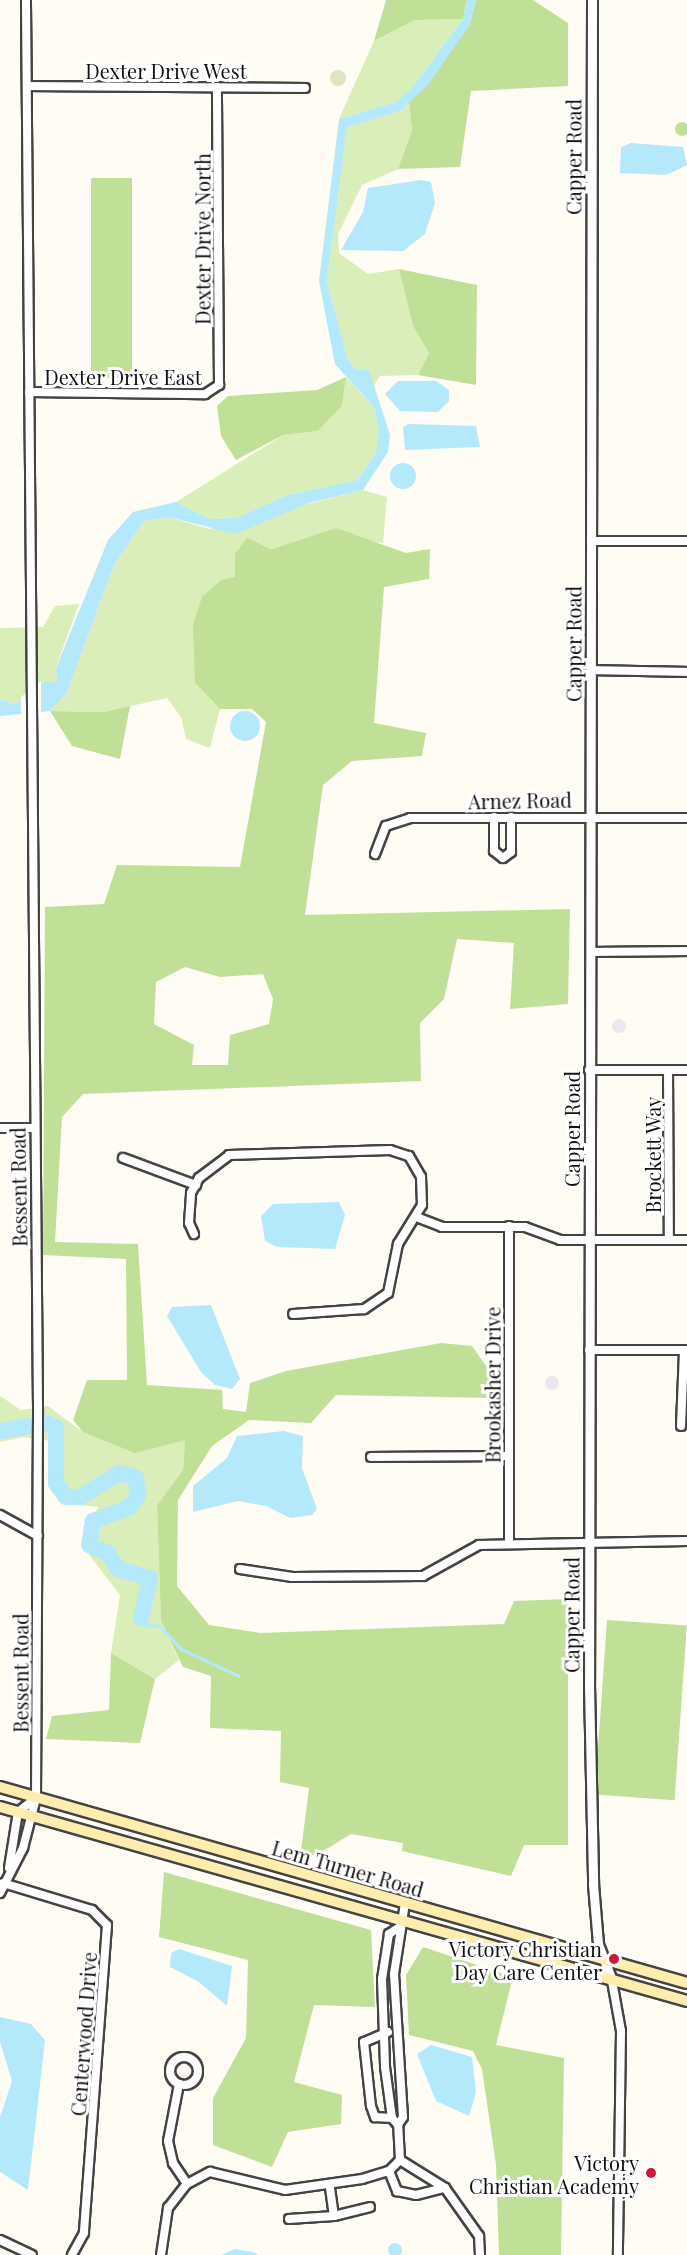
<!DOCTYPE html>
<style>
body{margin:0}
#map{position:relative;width:687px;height:2255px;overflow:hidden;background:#fffcf4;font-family:"Playfair Display",serif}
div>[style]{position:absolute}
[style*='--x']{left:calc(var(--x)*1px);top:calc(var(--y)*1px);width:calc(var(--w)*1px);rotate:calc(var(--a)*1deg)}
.industrial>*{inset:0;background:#ede5ef}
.round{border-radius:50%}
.green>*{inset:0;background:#daeeb9}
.forest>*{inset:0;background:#c0e097;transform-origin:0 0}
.cemetery>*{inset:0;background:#dde5c1}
.water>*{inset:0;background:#b4e8fb}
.pier>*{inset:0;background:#fffcf4}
.stream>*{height:3px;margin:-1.5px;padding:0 1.5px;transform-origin:1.5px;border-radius:1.5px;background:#b4e8fb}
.river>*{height:16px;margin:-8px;padding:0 8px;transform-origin:8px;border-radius:8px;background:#b4e8fb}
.roads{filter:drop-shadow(2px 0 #444) drop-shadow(-2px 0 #444) drop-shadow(0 2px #444) drop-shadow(0 -2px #444)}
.minor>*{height:8px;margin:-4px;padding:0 4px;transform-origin:4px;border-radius:4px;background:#fff}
.minor>.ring{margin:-4px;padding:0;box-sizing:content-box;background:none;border:8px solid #fff;border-radius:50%}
.tertiary>*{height:9px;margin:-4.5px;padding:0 4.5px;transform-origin:4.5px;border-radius:4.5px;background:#fff}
.secondary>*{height:10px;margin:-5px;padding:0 5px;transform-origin:5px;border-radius:5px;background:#ffedaf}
.dots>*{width:16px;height:16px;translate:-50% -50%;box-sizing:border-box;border:3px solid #fff;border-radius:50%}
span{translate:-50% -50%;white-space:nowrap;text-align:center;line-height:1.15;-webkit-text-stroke:6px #fff;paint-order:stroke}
.street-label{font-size:20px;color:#111}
.poi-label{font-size:20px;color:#111}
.right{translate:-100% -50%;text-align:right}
</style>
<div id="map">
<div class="industrial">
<div class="round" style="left:612px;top:1019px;width:14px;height:14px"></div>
<div class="round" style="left:545px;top:1376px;width:14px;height:14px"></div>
</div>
<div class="green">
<div style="clip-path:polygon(463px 19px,411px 89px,395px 102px,339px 119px,374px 41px,415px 20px)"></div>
<div style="clip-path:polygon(409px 102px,412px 130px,398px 169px,362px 185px,338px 234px,339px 253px,368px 274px,399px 269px,413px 326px,429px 353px,418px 375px,380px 376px,372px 388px,369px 370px,356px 370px,348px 359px,327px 282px,347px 126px,400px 111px)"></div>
<div style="clip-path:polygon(346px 377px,374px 407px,379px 429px,376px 452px,357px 480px,287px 495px,236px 518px,210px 519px,176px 502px,283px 435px,318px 431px,342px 406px)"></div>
<div style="clip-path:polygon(363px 490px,387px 497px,383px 543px,361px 540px,336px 528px,270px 549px,235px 554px,235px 577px,195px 683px,220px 709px,210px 748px,186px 739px,181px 717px,167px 698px,104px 712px,50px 711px,67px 693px,113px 567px,144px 521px,169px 517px,209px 529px)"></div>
<div style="clip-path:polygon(79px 604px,56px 667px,57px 682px,44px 682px,16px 704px,0 700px,0 628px,43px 627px,55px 606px)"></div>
<div style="clip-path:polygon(0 1396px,21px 1410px,48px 1406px,83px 1432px,185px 1440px,183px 1470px,157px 1505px,161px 1621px,179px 1660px,155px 1679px,111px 1653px,120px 1595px,87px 1552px,83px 1527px,99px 1507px,60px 1503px,48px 1486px,50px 1441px,24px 1437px,0 1442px)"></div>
</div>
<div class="forest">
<div style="clip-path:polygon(386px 0,467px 0,463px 19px,415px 20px,374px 41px)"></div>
<div style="clip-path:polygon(476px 0,533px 0,568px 23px,568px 86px,471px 91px,460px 167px,398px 169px,412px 130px,409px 102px,469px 26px)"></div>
<div class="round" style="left:675px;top:122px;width:14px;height:14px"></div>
<div style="left:91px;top:178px;width:41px;height:200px"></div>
<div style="clip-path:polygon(399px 269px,477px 285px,476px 385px,418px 375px,429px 353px,413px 326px)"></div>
<div style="clip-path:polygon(346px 377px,342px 406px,318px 431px,283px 435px,236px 460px,221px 436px,217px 406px,228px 396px,317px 390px)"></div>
<div style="clip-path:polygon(evenodd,336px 528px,406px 553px,430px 549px,429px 579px,384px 587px,374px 723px,426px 733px,422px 756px,352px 761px,323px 785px,305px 915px,570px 909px,568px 1004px,510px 1009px,514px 943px,457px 939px,444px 999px,420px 1023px,421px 1081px,83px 1094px,62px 1117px,55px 1242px,138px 1244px,147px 1385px,222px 1390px,223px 1409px,246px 1412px,250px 1383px,286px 1371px,441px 1343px,472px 1346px,491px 1373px,491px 1398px,336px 1395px,311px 1423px,249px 1420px,212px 1446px,178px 1500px,177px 1586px,209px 1625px,260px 1633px,504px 1624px,514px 1601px,568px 1599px,568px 1845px,524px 1845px,511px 1876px,402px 1851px,403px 1843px,351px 1834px,315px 1856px,301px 1851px,309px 1788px,280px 1782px,281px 1731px,210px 1728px,211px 1676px,183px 1667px,161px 1621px,157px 1505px,183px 1470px,185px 1440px,135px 1453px,83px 1432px,73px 1420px,87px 1380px,127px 1380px,126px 1259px,43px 1255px,45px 907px,104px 904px,117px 865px,240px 867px,266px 722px,252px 709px,220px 709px,195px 683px,193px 625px,202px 597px,221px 580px,235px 577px,235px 554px,247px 538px,271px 549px,336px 528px,185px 967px,220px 977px,263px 974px,273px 999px,269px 1024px,230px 1035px,228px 1065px,192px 1065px,194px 1045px,154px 1024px,156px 982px,185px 967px)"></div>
<div style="clip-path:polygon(130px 706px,120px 759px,72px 746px,50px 711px,104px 712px)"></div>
<div style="left:607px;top:1620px;width:80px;height:175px;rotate:4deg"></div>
<div style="clip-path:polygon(111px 1653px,155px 1679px,140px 1743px,46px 1739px,52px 1716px,109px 1710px)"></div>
<div style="clip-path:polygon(164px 1872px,371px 1930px,375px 2007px,314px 2005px,294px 2082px,342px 2095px,341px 2124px,288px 2132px,272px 2167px,213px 2145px,213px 2098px,246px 2038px,248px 1960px,159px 1937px)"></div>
<div style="clip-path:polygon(423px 1947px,513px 1977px,496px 2045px,564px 2058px,561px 2255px,499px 2255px,496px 2165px,482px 2069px,473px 2051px,409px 2035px,406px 1975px)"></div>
</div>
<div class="cemetery">
<div class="round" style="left:330px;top:70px;width:16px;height:16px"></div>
</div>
<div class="water">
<div style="clip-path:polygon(467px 0,476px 0,469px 26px,428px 85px,400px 111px,347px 127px,327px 282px,348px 359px,356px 370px,369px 370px,390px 435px,388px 452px,363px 490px,309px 503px,235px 534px,169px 517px,144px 521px,113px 567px,67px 693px,50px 711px,0 716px,0 700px,16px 704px,44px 682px,57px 682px,56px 668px,108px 540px,133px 512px,176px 502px,210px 519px,236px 518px,287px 495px,357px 480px,376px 452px,379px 429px,374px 407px,335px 364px,319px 281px,339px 119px,395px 102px,411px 89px,463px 19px)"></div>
<div style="clip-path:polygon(631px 143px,683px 147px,687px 165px,666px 175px,620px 173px,621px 147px)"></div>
<div style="clip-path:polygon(421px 180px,431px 182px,435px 203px,425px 234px,403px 251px,341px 250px,363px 212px,368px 188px)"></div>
<div style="clip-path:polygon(398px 381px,436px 381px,449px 390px,449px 401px,438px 412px,400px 411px,385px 394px)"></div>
<div style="clip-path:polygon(409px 424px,476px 426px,480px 447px,405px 450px,403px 427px)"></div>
<div class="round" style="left:390px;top:463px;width:26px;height:26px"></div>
<div class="round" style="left:230px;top:711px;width:30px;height:30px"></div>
<div style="clip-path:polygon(339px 1202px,345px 1215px,335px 1249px,277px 1247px,265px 1241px,261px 1216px,273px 1204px)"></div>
<div style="clip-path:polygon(211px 1305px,240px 1379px,232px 1389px,215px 1385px,201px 1372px,167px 1316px,172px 1307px)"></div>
<div style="clip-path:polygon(284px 1431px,303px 1436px,302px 1468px,317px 1509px,312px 1515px,290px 1518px,266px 1506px,238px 1501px,193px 1512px,193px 1486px,227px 1458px,237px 1436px)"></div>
<div style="clip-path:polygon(179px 1949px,232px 1966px,227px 2006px,199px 1982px,170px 1967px,171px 1953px)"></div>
<div style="clip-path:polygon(0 2017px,31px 2024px,45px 2040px,28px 2190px,0 2172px,0 2117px,12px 2081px,0 2042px)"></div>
<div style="clip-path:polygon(431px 2045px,472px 2057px,476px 2092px,469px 2116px,436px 2101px,417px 2054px)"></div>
<div class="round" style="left:388px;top:2243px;width:14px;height:14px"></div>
<div style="clip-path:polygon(234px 2249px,253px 2252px,258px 2255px,222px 2255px)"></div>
</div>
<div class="pier">
<div style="clip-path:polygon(41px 681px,41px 715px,21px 717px,21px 697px)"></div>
</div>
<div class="stream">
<div style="--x:141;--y:1618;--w:8;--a:67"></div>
<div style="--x:144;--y:1625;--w:16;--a:4"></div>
<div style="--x:160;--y:1626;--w:31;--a:48"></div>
<div style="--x:181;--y:1649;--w:64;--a:25"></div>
</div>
<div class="river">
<div style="--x:0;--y:1431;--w:47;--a:-9.9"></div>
<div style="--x:46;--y:1423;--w:11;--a:22"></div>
<div style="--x:56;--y:1427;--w:56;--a:90"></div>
<div style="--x:56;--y:1483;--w:17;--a:54"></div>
<div style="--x:66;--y:1497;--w:14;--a:0"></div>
<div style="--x:80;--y:1497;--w:46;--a:-31.6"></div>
<div style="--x:119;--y:1473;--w:18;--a:16"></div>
<div style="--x:136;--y:1478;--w:17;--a:83"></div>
<div style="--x:138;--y:1495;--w:14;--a:124"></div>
<div style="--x:130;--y:1507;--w:40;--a:159"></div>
<div style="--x:93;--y:1521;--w:24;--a:99"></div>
<div style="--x:89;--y:1545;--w:21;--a:23"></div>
<div style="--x:108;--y:1553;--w:19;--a:58"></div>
<div style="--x:118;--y:1569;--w:33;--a:16"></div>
<div style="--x:150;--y:1578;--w:41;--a:102.7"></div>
</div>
<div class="roads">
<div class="minor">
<div style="--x:27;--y:86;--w:278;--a:0.4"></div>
<div style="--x:29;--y:392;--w:176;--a:0.7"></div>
<div style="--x:205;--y:394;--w:17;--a:-33"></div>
<div style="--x:219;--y:385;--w:298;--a:-90.4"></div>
<div style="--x:591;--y:541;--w:96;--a:0"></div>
<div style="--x:591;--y:670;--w:96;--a:1.2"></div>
<div style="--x:494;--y:817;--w:34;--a:90"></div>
<div style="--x:494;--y:851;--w:11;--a:38"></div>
<div style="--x:503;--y:858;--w:10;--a:-37"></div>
<div style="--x:511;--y:852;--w:35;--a:-90"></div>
<div style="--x:375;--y:854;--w:30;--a:-69"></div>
<div style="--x:386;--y:826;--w:25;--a:-18"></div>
<div style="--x:410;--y:818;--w:277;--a:0"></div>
<div style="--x:591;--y:952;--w:96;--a:-0.6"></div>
<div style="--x:589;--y:1070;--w:98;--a:0"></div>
<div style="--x:668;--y:1070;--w:170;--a:89.7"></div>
<div style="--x:0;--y:1128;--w:33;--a:0"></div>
<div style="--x:123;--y:1158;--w:78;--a:20.3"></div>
<div style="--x:419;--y:1218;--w:25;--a:21"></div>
<div style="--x:442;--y:1227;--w:83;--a:0"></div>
<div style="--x:525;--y:1227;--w:37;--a:20"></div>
<div style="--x:560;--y:1240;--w:127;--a:0"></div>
<div style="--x:509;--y:1226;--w:318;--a:90"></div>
<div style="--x:194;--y:1234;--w:12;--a:-114"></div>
<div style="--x:189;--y:1223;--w:30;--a:-86"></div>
<div style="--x:191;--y:1193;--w:17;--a:-62"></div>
<div style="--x:199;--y:1178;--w:38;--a:-37"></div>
<div style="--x:229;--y:1155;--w:161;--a:-1.8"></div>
<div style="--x:390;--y:1150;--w:20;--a:18"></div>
<div style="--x:409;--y:1156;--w:24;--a:60"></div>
<div style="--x:421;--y:1177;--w:28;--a:88"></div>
<div style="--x:422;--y:1205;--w:46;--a:121.6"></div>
<div style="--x:398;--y:1244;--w:50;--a:101.5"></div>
<div style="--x:388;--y:1293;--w:29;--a:146"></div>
<div style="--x:364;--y:1309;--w:71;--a:176"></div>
<div style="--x:589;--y:1350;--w:98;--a:0"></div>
<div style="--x:681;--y:1426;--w:76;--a:-87.7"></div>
<div style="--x:371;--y:1457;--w:137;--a:-0.4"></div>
<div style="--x:0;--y:1515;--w:43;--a:28.9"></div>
<div style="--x:240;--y:1569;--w:53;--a:8.7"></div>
<div style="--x:292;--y:1577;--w:131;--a:-0.4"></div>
<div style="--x:423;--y:1576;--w:64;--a:-29"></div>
<div style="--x:479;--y:1545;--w:208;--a:-1.1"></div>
<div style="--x:9;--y:1868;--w:57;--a:-80.9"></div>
<div style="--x:18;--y:1812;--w:23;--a:-38"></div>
<div style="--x:3;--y:1883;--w:93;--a:16.9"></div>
<div style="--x:92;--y:1910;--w:21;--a:45"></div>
<div style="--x:107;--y:1925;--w:309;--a:94.3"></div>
<div style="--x:84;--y:2233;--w:25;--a:119"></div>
<div style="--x:0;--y:1893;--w:51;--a:-62.9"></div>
<div style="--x:23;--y:1848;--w:52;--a:-75.4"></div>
<div style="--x:36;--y:1798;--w:391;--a:-89.7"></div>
<div style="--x:38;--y:1407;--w:1407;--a:-90.49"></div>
<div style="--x:398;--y:1928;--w:11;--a:146"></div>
<div style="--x:389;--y:1934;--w:46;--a:98.8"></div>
<div style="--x:382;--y:1979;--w:88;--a:88"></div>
<div style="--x:385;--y:2067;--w:51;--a:82.2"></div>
<div style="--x:392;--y:2118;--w:9;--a:49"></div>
<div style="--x:398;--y:2125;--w:9;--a:-58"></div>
<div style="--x:403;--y:2117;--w:143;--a:-93.6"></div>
<div style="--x:394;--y:1974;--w:72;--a:-81.2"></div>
<div style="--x:612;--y:1981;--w:51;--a:79.8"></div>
<div style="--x:621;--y:2031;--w:224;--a:90.8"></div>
<div style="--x:388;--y:2032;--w:26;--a:157"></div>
<div style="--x:364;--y:2042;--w:64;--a:83.8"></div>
<div style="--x:371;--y:2106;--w:12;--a:70"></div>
<div style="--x:375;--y:2117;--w:17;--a:3"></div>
<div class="ring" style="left:170px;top:2057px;width:20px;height:20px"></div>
<div style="--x:179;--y:2084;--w:58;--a:100.9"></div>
<div style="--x:168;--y:2141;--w:23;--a:77"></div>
<div style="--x:173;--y:2163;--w:25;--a:56"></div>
<div style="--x:400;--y:2160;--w:53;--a:31.9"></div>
<div style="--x:389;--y:2171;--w:22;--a:68"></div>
<div style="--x:397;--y:2191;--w:19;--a:12"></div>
<div style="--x:416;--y:2195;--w:30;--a:-14"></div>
<div style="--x:445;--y:2188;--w:59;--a:54.7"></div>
<div style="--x:479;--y:2236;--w:19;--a:87"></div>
<div style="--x:330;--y:2188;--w:28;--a:82"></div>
<div style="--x:334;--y:2216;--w:37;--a:-14"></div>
<div style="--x:289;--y:2219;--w:45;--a:-3.8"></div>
<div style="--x:0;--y:2240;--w:35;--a:25"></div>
<div style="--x:161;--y:2255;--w:48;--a:-81.5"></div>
<div style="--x:168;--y:2208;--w:31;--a:-52"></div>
<div style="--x:187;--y:2184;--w:26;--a:-28"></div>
<div style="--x:210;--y:2172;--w:77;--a:13.5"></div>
<div style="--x:285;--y:2190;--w:78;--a:-8.1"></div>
<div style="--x:362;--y:2179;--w:28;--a:-17"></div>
<div style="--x:389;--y:2171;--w:16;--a:-45"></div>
<div style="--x:400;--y:2160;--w:35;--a:-93"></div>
</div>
<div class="tertiary">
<div style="--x:592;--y:0;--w:1685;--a:90.1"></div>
<div style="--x:589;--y:1685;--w:199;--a:88.8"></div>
<div style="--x:593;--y:1884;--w:60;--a:85.2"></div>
<div style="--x:598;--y:1944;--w:40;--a:69"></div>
</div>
<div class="secondary">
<div style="--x:0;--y:1787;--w:714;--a:15.92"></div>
<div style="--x:0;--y:1807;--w:714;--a:15.77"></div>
</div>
</div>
<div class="dots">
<div style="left:614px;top:1959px;background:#ce1b37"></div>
<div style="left:651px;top:2173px;background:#ce1b37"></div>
</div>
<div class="street-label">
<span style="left:166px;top:70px">Dexter Drive West</span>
<span style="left:573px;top:157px;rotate:-90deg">Capper Road</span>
<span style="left:202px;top:239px;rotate:-90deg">Dexter Drive North</span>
<span style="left:123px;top:376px">Dexter Drive East</span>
<span style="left:573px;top:644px;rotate:-90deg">Capper Road</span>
<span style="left:520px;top:800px;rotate:-1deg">Arnez Road</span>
<span style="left:571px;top:1129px;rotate:-90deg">Capper Road</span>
<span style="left:652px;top:1155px;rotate:-90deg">Brockett Way</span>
<span style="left:18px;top:1187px;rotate:-91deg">Bessent Road</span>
<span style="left:492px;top:1385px;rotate:-90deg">Brookasher Drive</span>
<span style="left:571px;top:1615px;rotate:-90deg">Capper Road</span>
<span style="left:20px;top:1673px;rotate:-90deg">Bessent Road</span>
<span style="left:348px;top:1868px;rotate:16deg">Lem Turner Road</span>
<span style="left:83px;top:2034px;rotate:-86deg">Centerwood Drive</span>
</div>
<div class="poi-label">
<span class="right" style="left:602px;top:1960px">Victory Christian<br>Day Care Center</span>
<span class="right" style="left:639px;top:2174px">Victory<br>Christian Academy</span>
</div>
</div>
